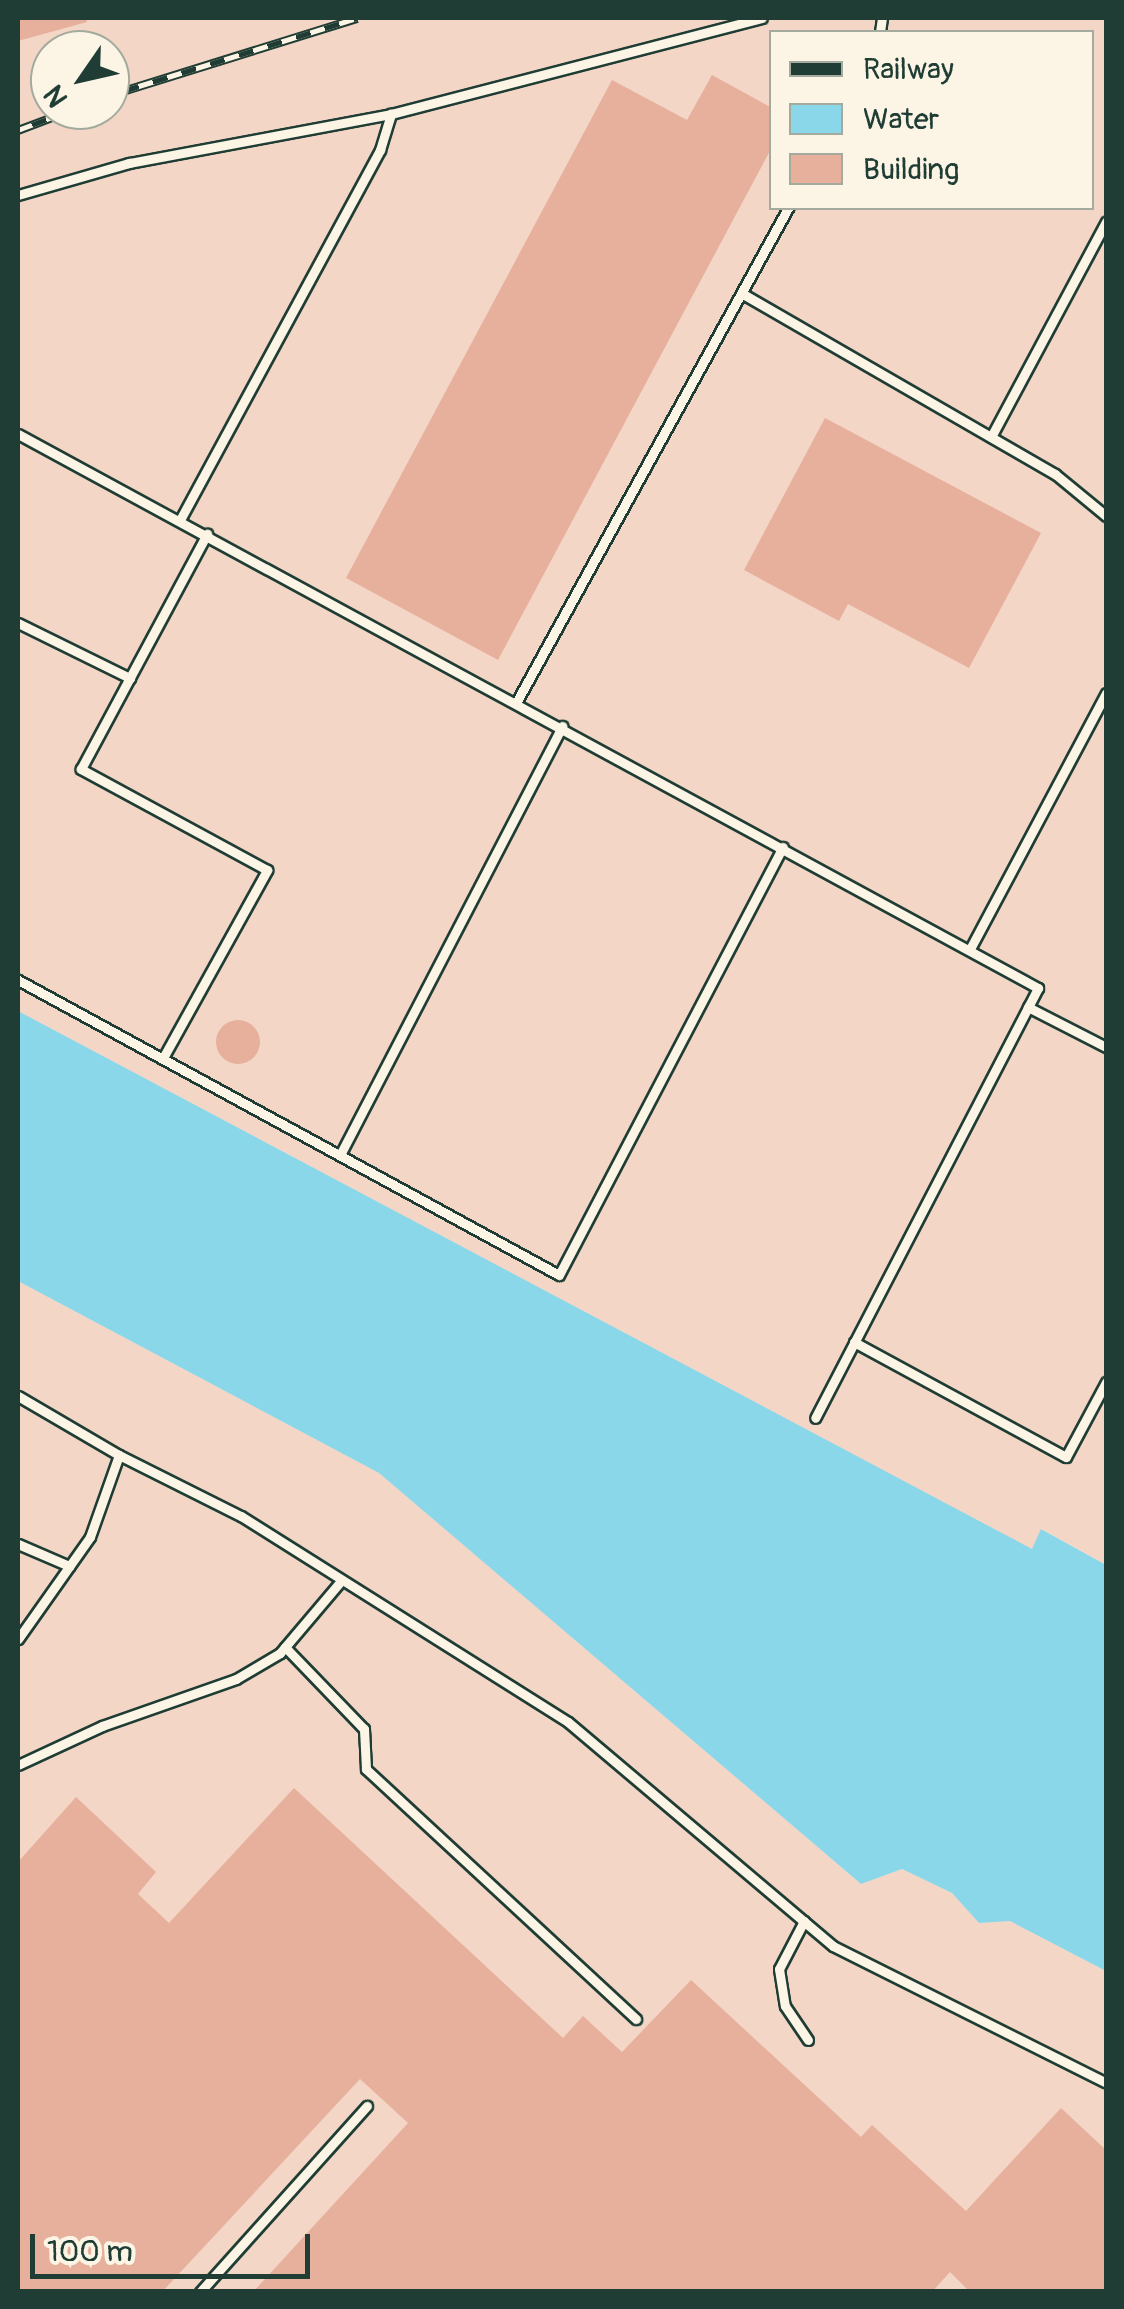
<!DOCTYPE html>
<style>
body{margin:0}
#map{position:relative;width:1124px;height:2309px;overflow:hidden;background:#f8e7d7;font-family:Pangolin,sans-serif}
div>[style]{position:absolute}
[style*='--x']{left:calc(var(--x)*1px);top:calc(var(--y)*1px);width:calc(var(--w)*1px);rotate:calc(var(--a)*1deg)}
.built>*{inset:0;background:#f3d6c6}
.water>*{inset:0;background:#8ad7ea}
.building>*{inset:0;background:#e7b09d}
.round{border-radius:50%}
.roads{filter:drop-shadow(2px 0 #1f3d34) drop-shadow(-2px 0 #1f3d34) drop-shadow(0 2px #1f3d34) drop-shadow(0 -2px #1f3d34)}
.service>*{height:9px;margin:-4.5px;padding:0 4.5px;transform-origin:4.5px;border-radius:4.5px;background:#fcf5e5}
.rail>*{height:9px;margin-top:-4.5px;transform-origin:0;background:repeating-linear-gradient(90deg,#fcf5e5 0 15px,#1f3d34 0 30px);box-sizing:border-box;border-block:2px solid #1f3d34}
span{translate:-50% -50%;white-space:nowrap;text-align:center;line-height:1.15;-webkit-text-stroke:8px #fcf5e5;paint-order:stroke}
.frame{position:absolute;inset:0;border:20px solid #1f3d34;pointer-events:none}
.legend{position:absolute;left:769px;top:30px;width:325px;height:180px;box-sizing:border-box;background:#fcf5e5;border:2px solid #a4ab9e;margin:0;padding:12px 18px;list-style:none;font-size:30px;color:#1f3d34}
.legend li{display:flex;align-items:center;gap:20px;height:50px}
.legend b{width:50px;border:2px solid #a4ab9e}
.north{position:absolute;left:30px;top:30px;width:100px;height:100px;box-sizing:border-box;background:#fcf5e5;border:2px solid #a4ab9e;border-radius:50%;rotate:236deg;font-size:28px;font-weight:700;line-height:40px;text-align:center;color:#1f3d34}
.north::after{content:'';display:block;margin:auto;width:35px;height:45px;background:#1f3d34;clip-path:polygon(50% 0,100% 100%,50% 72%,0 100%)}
.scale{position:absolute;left:30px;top:2234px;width:280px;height:45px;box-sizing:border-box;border:5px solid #1f3d34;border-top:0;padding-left:12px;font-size:30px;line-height:35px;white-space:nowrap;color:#1f3d34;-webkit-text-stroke:8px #fcf5e5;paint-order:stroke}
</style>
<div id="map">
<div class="built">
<div style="clip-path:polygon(evenodd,18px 18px,1106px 18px,1106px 1565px,1042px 1529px,1033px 1550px,18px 1011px,18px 18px,772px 32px,1092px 32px,1092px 208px,772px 208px,772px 32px,18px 18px,50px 50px,110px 50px,110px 110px,50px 110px,50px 50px)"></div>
<div style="clip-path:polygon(18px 1281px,379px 1473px,861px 1884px,902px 1869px,952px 1893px,979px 1923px,1010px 1921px,1106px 1971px,1106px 2291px,18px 2291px)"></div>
</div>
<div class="water">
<div style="clip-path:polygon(18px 1011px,1032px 1549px,1041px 1529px,1106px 1565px,1106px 1971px,1010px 1921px,979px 1923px,952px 1893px,902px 1869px,861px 1884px,379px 1473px,18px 1281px)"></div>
</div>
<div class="building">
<div style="clip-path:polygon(18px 18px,86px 18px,87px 22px,18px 41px)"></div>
<div style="clip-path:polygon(712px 75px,772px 108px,772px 147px,498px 660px,346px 578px,612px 80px,687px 120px)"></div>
<div style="clip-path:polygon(825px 418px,1041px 533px,969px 668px,848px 604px,839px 621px,744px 570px)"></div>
<div class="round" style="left:216px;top:1020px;width:44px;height:44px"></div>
<div style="clip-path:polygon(294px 1788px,563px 2038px,583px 2016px,622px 2052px,691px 1980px,861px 2137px,872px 2125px,966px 2211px,1061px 2108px,1106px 2150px,1106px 2292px,970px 2292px,950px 2272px,932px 2292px,253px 2292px,408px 2123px,360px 2079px,162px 2292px,18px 2292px,18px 1862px,76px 1797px,156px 1872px,138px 1894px,169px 1923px)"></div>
</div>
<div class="roads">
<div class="service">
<div style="--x:880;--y:32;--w:14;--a:-82"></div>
<div style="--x:18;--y:195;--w:116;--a:-16.1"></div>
<div style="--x:129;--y:163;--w:267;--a:-10.6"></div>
<div style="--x:391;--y:114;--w:383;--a:-14.5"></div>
<div style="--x:743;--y:294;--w:360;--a:30"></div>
<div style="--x:1055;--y:474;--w:66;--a:39.5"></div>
<div style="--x:18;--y:434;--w:1161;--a:28.51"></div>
<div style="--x:1038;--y:988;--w:484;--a:117.4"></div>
<div style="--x:991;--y:437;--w:244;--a:-61.9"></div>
<div style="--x:180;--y:520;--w:421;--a:-61.6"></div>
<div style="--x:380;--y:150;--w:38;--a:-73"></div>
<div style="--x:18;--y:623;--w:125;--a:26.2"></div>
<div style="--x:517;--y:701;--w:563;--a:-61.2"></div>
<div style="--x:970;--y:949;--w:290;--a:-62"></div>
<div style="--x:18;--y:980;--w:616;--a:28.6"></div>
<div style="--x:559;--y:1275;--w:483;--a:-62.4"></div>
<div style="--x:1028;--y:1007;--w:88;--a:27.1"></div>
<div style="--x:163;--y:1058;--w:215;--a:-61"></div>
<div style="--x:267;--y:870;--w:212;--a:-151.5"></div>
<div style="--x:81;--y:769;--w:267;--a:-61.8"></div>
<div style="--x:341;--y:1153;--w:481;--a:-62.6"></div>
<div style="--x:854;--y:1342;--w:241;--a:28.5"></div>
<div style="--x:1066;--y:1457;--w:85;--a:-61.9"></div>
<div style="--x:18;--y:1396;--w:117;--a:30.3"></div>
<div style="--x:119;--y:1455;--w:87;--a:109.5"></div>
<div style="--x:90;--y:1537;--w:125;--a:125.2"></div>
<div style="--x:119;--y:1455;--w:136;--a:26.6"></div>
<div style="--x:241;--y:1516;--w:386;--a:32.2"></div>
<div style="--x:568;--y:1722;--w:347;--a:40.2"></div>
<div style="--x:833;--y:1946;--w:305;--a:26.6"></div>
<div style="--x:18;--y:1544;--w:56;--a:23.3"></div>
<div style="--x:285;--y:1647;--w:114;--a:46.1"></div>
<div style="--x:364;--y:1729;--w:40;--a:87.1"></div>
<div style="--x:366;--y:1769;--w:368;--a:42.8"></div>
<div style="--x:18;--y:1765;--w:93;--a:-24.9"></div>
<div style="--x:102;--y:1726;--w:142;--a:-19.3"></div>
<div style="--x:236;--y:1679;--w:51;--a:-30.6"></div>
<div style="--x:280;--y:1653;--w:93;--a:-49.8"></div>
<div style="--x:804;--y:1921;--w:54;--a:117.5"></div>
<div style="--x:779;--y:1969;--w:37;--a:81"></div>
<div style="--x:785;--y:2006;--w:41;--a:55.9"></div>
<div style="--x:200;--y:2292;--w:250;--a:-48.1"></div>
</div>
</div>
<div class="rail">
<div style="--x:110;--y:95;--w:259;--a:-17.3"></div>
<div style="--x:18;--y:130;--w:57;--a:-20.7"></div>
</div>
<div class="frame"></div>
<ul class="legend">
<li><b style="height:12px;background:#1f3d34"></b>Railway</li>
<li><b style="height:28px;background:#8ad7ea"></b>Water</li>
<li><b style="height:28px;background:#e7b09d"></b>Building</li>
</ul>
<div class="north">N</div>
<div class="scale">100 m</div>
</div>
